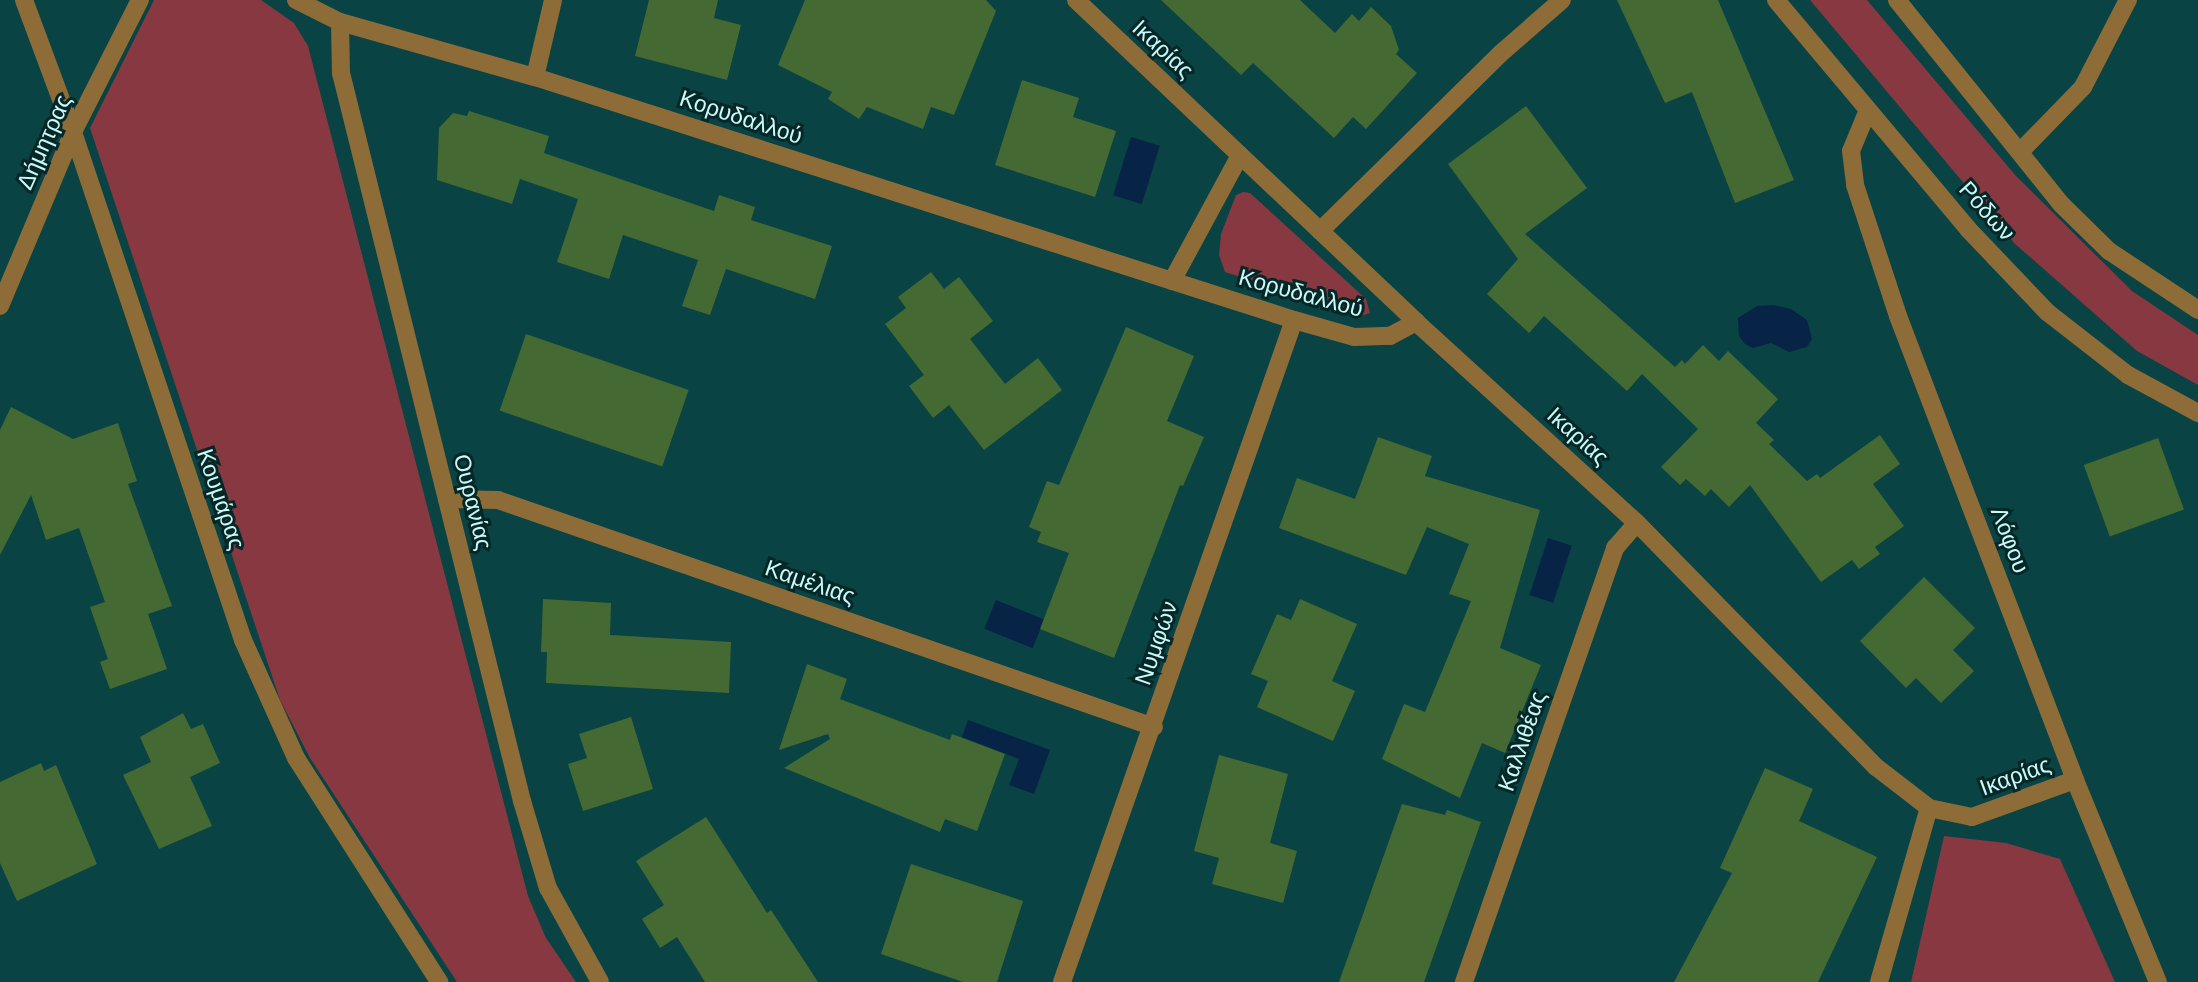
<!DOCTYPE html>
<meta charset="utf-8">
<style>
body{margin:0}
#map{position:relative;width:2198px;height:982px;overflow:hidden;background:#094344;font-family:Arial,sans-serif}
div>[style]{position:absolute}
[style*='--x']{left:calc(var(--x)*1px);top:calc(var(--y)*1px);width:calc(var(--w)*1px);rotate:calc(var(--a)*1deg)}
.green>*{inset:0;background:#873840}
.water>*{inset:0;background:#072346;transform-origin:0 0}
.building>*{inset:0;background:#456932;transform-origin:0 0}
.minor>*{height:18px;margin:-9px;padding:0 9px;transform-origin:9px;border-radius:9px;background:#8e6c38}
span{translate:-50% -50%;white-space:nowrap;text-align:center;line-height:1.15;-webkit-text-stroke:6px #062727;paint-order:stroke}
.street-label{font-size:23px;color:#cbf9f8}
</style>
<div id="map">
<div class="green">
<div style="clip-path:polygon(154px 0,261px 0,294px 23px,308px 46px,528px 896px,546px 938px,576px 982px,457px 982px,310px 758px,280px 700px,90px 128px)"></div>
<div style="clip-path:polygon(1810px 0,1867px 0,2016px 176px,2132px 291px,2198px 335px,2198px 385px,2137px 351px,2014px 243px)"></div>
<div style="clip-path:polygon(1243px 192px,1250px 193px,1366px 299px,1370px 313px,1361px 316px,1225px 272px,1219px 255px,1221px 234px,1236px 195px)"></div>
<div style="clip-path:polygon(1944px 836px,2006px 843px,2060px 859px,2115px 982px,1911px 982px)"></div>
</div>
<div class="water">
<div style="left:1131px;top:137px;width:30px;height:61px;rotate:17deg"></div>
<div style="clip-path:polygon(1773px 305px,1791px 309px,1807px 320px,1812px 339px,1807px 347px,1789px 352px,1771px 343px,1753px 348px,1745px 344px,1739px 336px,1738px 318px,1757px 306px)"></div>
<div style="left:1548px;top:538px;width:25px;height:60px;rotate:18deg"></div>
<div style="left:996px;top:600px;width:52px;height:31px;rotate:22deg"></div>
<div style="clip-path:polygon(968px 720px,1050px 750px,1034px 794px,1009px 785px,1019px 759px,962px 737px)"></div>
</div>
<div class="building">
<div style="clip-path:polygon(649px 0,718px 0,714px 18px,741px 25px,727px 80px,635px 56px)"></div>
<div style="clip-path:polygon(805px 0,986px 0,996px 11px,954px 115px,931px 107px,923px 129px,867px 107px,859px 119px,828px 99px,832px 92px,778px 65px)"></div>
<div style="clip-path:polygon(1161px 0,1300px 0,1335px 33px,1352px 14px,1359px 21px,1371px 7px,1391px 26px,1399px 50px,1396px 54px,1417px 73px,1366px 129px,1353px 117px,1334px 138px,1253px 63px,1241px 75px)"></div>
<div style="clip-path:polygon(1617px 0,1718px 0,1794px 180px,1735px 203px,1692px 92px,1665px 103px)"></div>
<div style="clip-path:polygon(1022px 80px,1079px 98px,1073px 117px,1116px 131px,1095px 197px,995px 165px)"></div>
<div style="clip-path:polygon(1526px 106px,1587px 188px,1525px 234px,1675px 367px,1682px 360px,1685px 364px,1703px 345px,1719px 361px,1728px 351px,1778px 399px,1756px 423px,1774px 440px,1769px 444px,1807px 481px,1817px 474px,1820px 478px,1880px 435px,1900px 464px,1873px 484px,1904px 526px,1875px 547px,1880px 554px,1859px 569px,1852px 560px,1821px 582px,1750px 485px,1729px 507px,1711px 489px,1705px 496px,1686px 479px,1680px 485px,1661px 467px,1698px 429px,1642px 374px,1627px 391px,1544px 316px,1529px 333px,1487px 294px,1518px 259px,1448px 164px)"></div>
<div style="clip-path:polygon(469px 111px,549px 136px,544px 153px,714px 211px,719px 195px,755px 207px,751px 220px,832px 246px,815px 299px,726px 269px,710px 315px,682px 306px,698px 260px,623px 235px,609px 279px,557px 262px,578px 199px,520px 179px,512px 204px,437px 180px,439px 128px,453px 113px,467px 116px)"></div>
<div style="clip-path:polygon(931px 272px,944px 289px,959px 277px,993px 321px,970px 339px,1005px 384px,1038px 358px,1062px 390px,984px 450px,949px 405px,933px 418px,909px 386px,924px 375px,885px 324px,906px 308px,898px 297px)"></div>
<div style="clip-path:polygon(1126px 327px,1194px 356px,1167px 421px,1204px 437px,1183px 486px,1180px 485px,1114px 658px,1040px 629px,1069px 553px,1037px 542px,1041px 532px,1029px 527px,1047px 481px,1059px 485px)"></div>
<div style="left:526px;top:334px;width:172px;height:81px;rotate:19deg"></div>
<div style="clip-path:polygon(11px 407px,73px 439px,118px 423px,137px 481px,128px 484px,172px 606px,148px 614px,167px 669px,110px 689px,100px 662px,108px 659px,90px 607px,105px 602px,79px 528px,46px 540px,31px 495px,0 555px,0 430px)"></div>
<div style="clip-path:polygon(1378px 437px,1432px 456px,1425px 476px,1540px 510px,1500px 648px,1541px 665px,1505px 753px,1482px 743px,1460px 798px,1382px 759px,1404px 704px,1425px 712px,1471px 601px,1449px 594px,1469px 544px,1427px 527px,1406px 575px,1279px 528px,1297px 478px,1355px 499px)"></div>
<div style="left:2158px;top:438px;width:76px;height:79px;rotate:70deg"></div>
<div style="clip-path:polygon(1924px 577px,1975px 628px,1953px 650px,1974px 671px,1941px 703px,1916px 678px,1906px 688px,1860px 641px)"></div>
<div style="clip-path:polygon(543px 599px,611px 603px,610px 635px,731px 642px,729px 693px,546px 683px,547px 652px,541px 652px)"></div>
<div style="clip-path:polygon(1300px 599px,1357px 624px,1332px 681px,1355px 691px,1333px 741px,1257px 707px,1268px 681px,1251px 674px,1277px 614px,1291px 620px)"></div>
<div style="clip-path:polygon(807px 664px,847px 679px,840px 699px,950px 740px,952px 734px,1005px 754px,977px 831px,945px 819px,940px 832px,784px 768px,830px 739px,828px 734px,779px 750px)"></div>
<div style="clip-path:polygon(183px 713px,191px 729px,203px 724px,220px 763px,190px 777px,212px 826px,159px 849px,123px 775px,151px 762px,140px 737px)"></div>
<div style="clip-path:polygon(631px 717px,653px 789px,583px 811px,568px 764px,587px 758px,579px 734px)"></div>
<div style="clip-path:polygon(1219px 755px,1288px 774px,1270px 843px,1297px 851px,1283px 903px,1212px 884px,1219px 858px,1194px 851px)"></div>
<div style="clip-path:polygon(41px 763px,44px 771px,56px 765px,97px 864px,17px 901px,0 863px,0 782px)"></div>
<div style="clip-path:polygon(1765px 768px,1813px 789px,1799px 821px,1877px 857px,1818px 982px,1674px 982px,1732px 873px,1720px 868px)"></div>
<div style="clip-path:polygon(1402px 804px,1445px 815px,1447px 810px,1481px 822px,1424px 982px,1339px 982px)"></div>
<div style="clip-path:polygon(706px 817px,767px 913px,771px 910px,818px 982px,705px 982px,677px 937px,660px 948px,642px 919px,664px 905px,636px 861px)"></div>
<div style="clip-path:polygon(911px 864px,1023px 901px,997px 982px,963px 982px,881px 954px)"></div>
</div>
<div class="minor">
<div style="--x:24;--y:0;--w:141;--a:69.6"></div>
<div style="--x:73;--y:132;--w:536;--a:71.5"></div>
<div style="--x:243;--y:640;--w:129;--a:65.8"></div>
<div style="--x:296;--y:758;--w:266;--a:57.4"></div>
<div style="--x:296;--y:0;--w:49;--a:26.6"></div>
<div style="--x:340;--y:22;--w:203;--a:15.8"></div>
<div style="--x:535;--y:77;--w:797;--a:17.75"></div>
<div style="--x:1294;--y:320;--w:62;--a:15.8"></div>
<div style="--x:1354;--y:337;--w:36;--a:-2"></div>
<div style="--x:1390;--y:336;--w:30;--a:-28"></div>
<div style="--x:1076;--y:0;--w:468;--a:43.4"></div>
<div style="--x:1416;--y:322;--w:299;--a:42.3"></div>
<div style="--x:1637;--y:523;--w:342;--a:45.6"></div>
<div style="--x:1876;--y:767;--w:67;--a:37.7"></div>
<div style="--x:1929;--y:808;--w:44;--a:11.8"></div>
<div style="--x:1972;--y:817;--w:109;--a:-19.8"></div>
<div style="--x:1776;--y:0;--w:299;--a:50"></div>
<div style="--x:1968;--y:229;--w:115;--a:46.4"></div>
<div style="--x:2047;--y:312;--w:103;--a:37.9"></div>
<div style="--x:2128;--y:375;--w:80;--a:28.5"></div>
<div style="--x:1897;--y:0;--w:262;--a:51.2"></div>
<div style="--x:2061;--y:204;--w:67;--a:44.4"></div>
<div style="--x:2109;--y:251;--w:107;--a:33.5"></div>
<div style="--x:340;--y:22;--w:51;--a:88.9"></div>
<div style="--x:341;--y:73;--w:750;--a:76.04"></div>
<div style="--x:522;--y:801;--w:91;--a:73.4"></div>
<div style="--x:548;--y:888;--w:107;--a:61"></div>
<div style="--x:535;--y:77;--w:79;--a:-76.8"></div>
<div style="--x:1868;--y:110;--w:44;--a:112.5"></div>
<div style="--x:1851;--y:151;--w:34;--a:83"></div>
<div style="--x:1855;--y:185;--w:138;--a:71.8"></div>
<div style="--x:1898;--y:316;--w:497;--a:69.1"></div>
<div style="--x:2075;--y:780;--w:218;--a:67.7"></div>
<div style="--x:2020;--y:152;--w:91;--a:-45.9"></div>
<div style="--x:2083;--y:87;--w:98;--a:-62.7"></div>
<div style="--x:1320;--y:231;--w:252;--a:-44.5"></div>
<div style="--x:1500;--y:54;--w:82;--a:-41.1"></div>
<div style="--x:1172;--y:281;--w:143;--a:-61.6"></div>
<div style="--x:0;--y:306;--w:189;--a:-67.2"></div>
<div style="--x:73;--y:132;--w:148;--a:-63.1"></div>
<div style="--x:447;--y:499;--w:51;--a:1.1"></div>
<div style="--x:498;--y:500;--w:694;--a:19.09"></div>
<div style="--x:1062;--y:982;--w:701;--a:-70.69"></div>
<div style="--x:1464;--y:982;--w:460;--a:-70.8"></div>
<div style="--x:1615;--y:548;--w:33;--a:-49"></div>
<div style="--x:1879;--y:982;--w:181;--a:-74"></div>
</div>
<div class="street-label">
<span style="left:1163px;top:49px;rotate:43deg">Ικαρίας</span>
<span style="left:741px;top:117px;rotate:18deg">Κορυδαλλού</span>
<span style="left:44px;top:142px;rotate:-66deg">Δήμητρας</span>
<span style="left:1987px;top:211px;rotate:48deg">Ρόδων</span>
<span style="left:1301px;top:293px;rotate:15deg">Κορυδαλλού</span>
<span style="left:1578px;top:436px;rotate:42deg">Ικαρίας</span>
<span style="left:221px;top:499px;rotate:71deg">Κουμάρας</span>
<span style="left:473px;top:502px;rotate:76deg">Ουρανίας</span>
<span style="left:2010px;top:540px;rotate:69deg">Λόφου</span>
<span style="left:810px;top:582px;rotate:19deg">Καμέλιας</span>
<span style="left:1156px;top:643px;rotate:-71deg">Νυμφών</span>
<span style="left:1522px;top:741px;rotate:-71deg">Καλλιθέας</span>
<span style="left:2015px;top:776px;rotate:-20deg">Ικαρίας</span>
</div>
</div>
